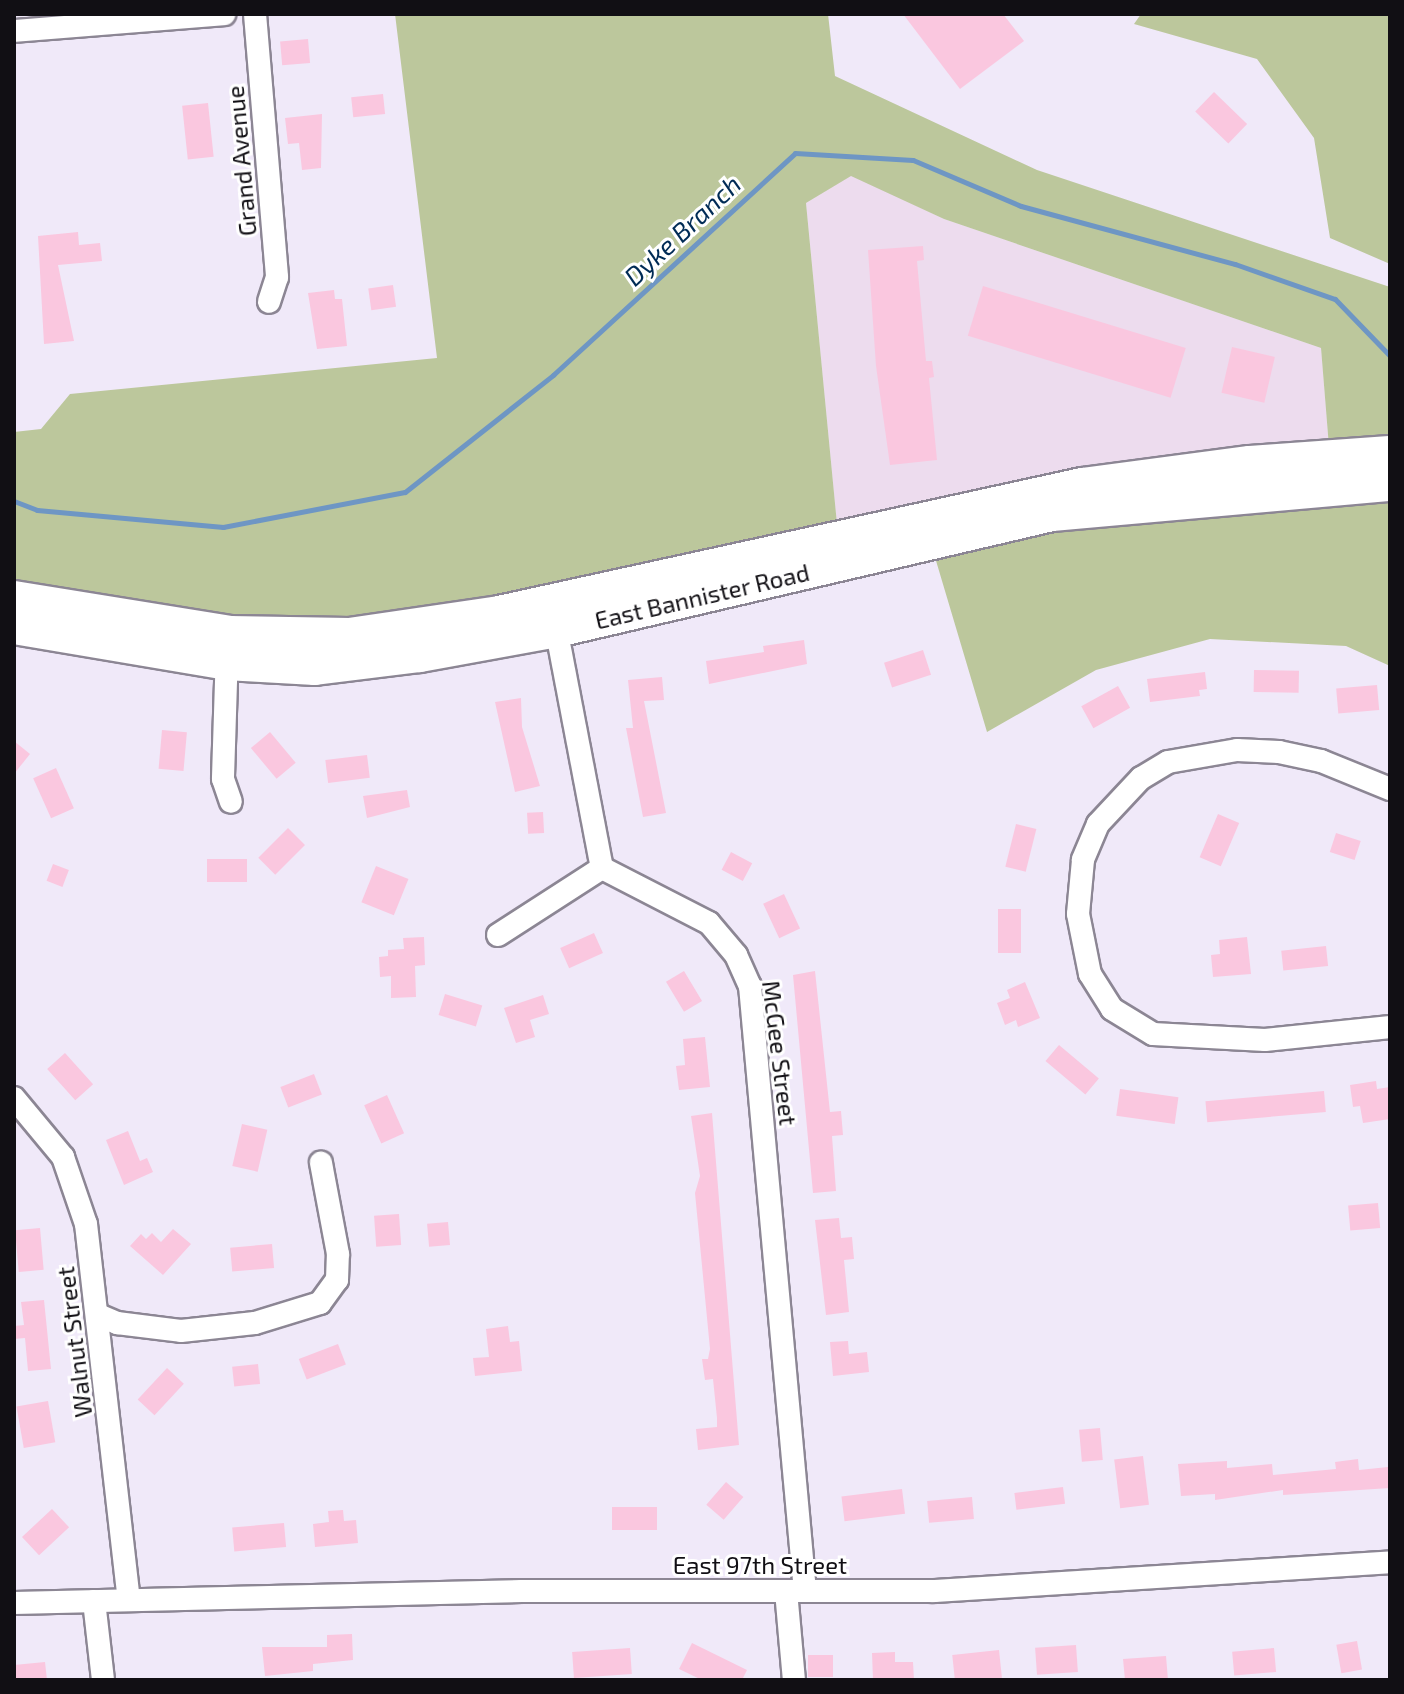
<!DOCTYPE html>
<style>
body{margin:0}
#map{position:relative;width:1404px;height:1694px;overflow:hidden;background:#f0e9f9;font-family:"Exo 2",sans-serif}
div>[style]{position:absolute}
[style*='--x']{left:calc(var(--x)*1px);top:calc(var(--y)*1px);width:calc(var(--w)*1px);rotate:calc(var(--a)*1deg)}
.commercial>*{inset:0;background:#eddcee}
.green>*{inset:0;background:#bcc79c}
.stream>*{height:5px;margin:-2.5px;padding:0 2.5px;transform-origin:2.5px;border-radius:2.5px;background:#6e96c4}
.building>*{inset:0;background:#fac7df;transform-origin:0 0}
.roads{filter:drop-shadow(2px 0 #8c8694) drop-shadow(-2px 0 #8c8694) drop-shadow(0 2px #8c8694) drop-shadow(0 -2px #8c8694)}
.street>*{height:22px;margin:-11px;padding:0 11px;transform-origin:11px;border-radius:11px;background:#fff}
.primary>*{height:34px;margin:-17px;padding:0 17px;transform-origin:17px;border-radius:17px;background:#fff}
span{translate:-50% -50%;white-space:nowrap;text-align:center;line-height:1.15;-webkit-text-stroke:6px #fff;paint-order:stroke}
.street-label{font-size:24px;color:#110f14}
.water-label{font-size:26px;color:#002b55;font-style:italic}
.frame{position:absolute;inset:0;border:16px solid #110f14;pointer-events:none}
</style>
<div id="map">
<div class="commercial">
<div style="clip-path:polygon(852px 175px,944px 219px,1321px 348px,1329px 447px,837px 524px,806px 203px)"></div>
</div>
<div class="green">
<div style="clip-path:polygon(395px 14px,828px 14px,835px 76px,1037px 170px,1390px 287px,1390px 443px,1329px 447px,1321px 348px,944px 219px,851px 176px,806px 203px,837px 524px,395px 618px,254px 622px,14px 586px,14px 432px,41px 429px,70px 394px,437px 358px)"></div>
<div style="clip-path:polygon(1141px 14px,1390px 14px,1390px 264px,1330px 238px,1314px 138px,1257px 59px,1134px 24px)"></div>
<div style="clip-path:polygon(1390px 499px,1390px 666px,1346px 646px,1210px 639px,1096px 670px,987px 732px,934px 554px,1059px 529px)"></div>
</div>
<div class="stream">
<div style="--x:14;--y:501;--w:25;--a:21"></div>
<div style="--x:37;--y:510;--w:187;--a:5.2"></div>
<div style="--x:223;--y:527;--w:185;--a:-10.9"></div>
<div style="--x:405;--y:492;--w:189;--a:-38.3"></div>
<div style="--x:553;--y:375;--w:328;--a:-42.5"></div>
<div style="--x:795;--y:153;--w:118;--a:3.4"></div>
<div style="--x:913;--y:160;--w:117;--a:23.1"></div>
<div style="--x:1021;--y:206;--w:222;--a:15.2"></div>
<div style="--x:1235;--y:264;--w:106;--a:19.3"></div>
<div style="--x:1335;--y:299;--w:79;--a:46"></div>
</div>
<div class="building">
<div style="clip-path:polygon(903px 14px,1003px 14px,1024px 41px,960px 89px)"></div>
<div style="left:308px;top:39px;width:24px;height:28px;rotate:85deg"></div>
<div style="left:1214px;top:92px;width:46px;height:27px;rotate:44deg"></div>
<div style="left:383px;top:94px;width:20px;height:32px;rotate:84deg"></div>
<div style="left:208px;top:103px;width:54px;height:26px;rotate:84deg"></div>
<div style="clip-path:polygon(322px 114px,321px 168px,302px 170px,299px 143px,288px 144px,285px 118px)"></div>
<div style="clip-path:polygon(78px 232px,79px 245px,100px 243px,102px 261px,58px 265px,74px 341px,44px 344px,38px 236px)"></div>
<div style="clip-path:polygon(923px 246px,924px 260px,917px 261px,926px 361px,932px 361px,934px 377px,929px 378px,937px 460px,890px 465px,876px 366px,868px 250px)"></div>
<div style="left:393px;top:285px;width:22px;height:25px;rotate:82deg"></div>
<div style="left:983px;top:286px;width:212px;height:52px;rotate:17deg"></div>
<div style="clip-path:polygon(334px 290px,335px 299px,342px 299px,347px 346px,317px 349px,308px 293px)"></div>
<div style="left:1232px;top:347px;width:44px;height:47px;rotate:13deg"></div>
<div style="clip-path:polygon(804px 640px,807px 664px,709px 684px,706px 661px,764px 652px,763px 646px)"></div>
<div style="left:923px;top:650px;width:26px;height:41px;rotate:72deg"></div>
<div style="left:1254px;top:670px;width:45px;height:22px;rotate:1deg"></div>
<div style="clip-path:polygon(1205px 672px,1207px 689px,1199px 690px,1200px 696px,1150px 702px,1147px 679px)"></div>
<div style="clip-path:polygon(662px 677px,664px 700px,644px 701px,666px 813px,643px 817px,626px 728px,633px 728px,628px 680px)"></div>
<div style="left:1377px;top:685px;width:25px;height:41px;rotate:85deg"></div>
<div style="left:1118px;top:686px;width:25px;height:42px;rotate:61deg"></div>
<div style="clip-path:polygon(521px 698px,522px 727px,540px 786px,515px 792px,495px 702px)"></div>
<div style="left:162px;top:730px;width:25px;height:39px;rotate:5deg"></div>
<div style="left:270px;top:732px;width:40px;height:25px;rotate:50deg"></div>
<div style="clip-path:polygon(14px 741px,30px 754px,14px 774px)"></div>
<div style="left:367px;top:755px;width:23px;height:42px;rotate:83deg"></div>
<div style="left:56px;top:768px;width:44px;height:25px;rotate:66deg"></div>
<div style="clip-path:polygon(407px 790px,410px 807px,367px 818px,363px 796px)"></div>
<div style="left:543px;top:812px;width:21px;height:16px;rotate:87deg"></div>
<div style="left:1218px;top:814px;width:23px;height:47px;rotate:23deg"></div>
<div style="left:1016px;top:824px;width:21px;height:44px;rotate:14deg"></div>
<div style="left:288px;top:828px;width:24px;height:42px;rotate:45deg"></div>
<div style="left:1336px;top:833px;width:26px;height:20px;rotate:18deg"></div>
<div style="left:731px;top:852px;width:24px;height:20px;rotate:28deg"></div>
<div style="left:247px;top:859px;width:23px;height:40px;rotate:90deg"></div>
<div style="left:53px;top:864px;width:17px;height:18px;rotate:21deg"></div>
<div style="left:376px;top:866px;width:35px;height:39px;rotate:22deg"></div>
<div style="left:784px;top:894px;width:38px;height:23px;rotate:65deg"></div>
<div style="left:998px;top:909px;width:23px;height:44px"></div>
<div style="left:594px;top:933px;width:22px;height:37px;rotate:66deg"></div>
<div style="clip-path:polygon(424px 937px,425px 965px,415px 966px,416px 997px,391px 998px,391px 976px,380px 977px,379px 957px,388px 956px,388px 950px,404px 949px,403px 938px)"></div>
<div style="clip-path:polygon(1247px 937px,1251px 974px,1213px 977px,1211px 955px,1220px 954px,1219px 940px)"></div>
<div style="left:1326px;top:946px;width:20px;height:45px;rotate:84deg"></div>
<div style="left:684px;top:971px;width:35px;height:21px;rotate:59deg"></div>
<div style="clip-path:polygon(815px 971px,830px 1112px,841px 1111px,843px 1135px,832px 1136px,836px 1191px,813px 1193px,793px 975px)"></div>
<div style="clip-path:polygon(1025px 982px,1040px 1018px,1018px 1027px,1016px 1020px,1005px 1025px,997px 1003px,1010px 998px,1007px 990px)"></div>
<div style="left:445px;top:994px;width:39px;height:22px;rotate:17deg"></div>
<div style="clip-path:polygon(543px 995px,549px 1014px,530px 1020px,535px 1037px,516px 1043px,504px 1008px)"></div>
<div style="clip-path:polygon(705px 1037px,710px 1087px,679px 1090px,676px 1066px,685px 1065px,683px 1039px)"></div>
<div style="left:1059px;top:1045px;width:52px;height:21px;rotate:40deg"></div>
<div style="left:65px;top:1053px;width:42px;height:24px;rotate:48deg"></div>
<div style="left:314px;top:1074px;width:22px;height:36px;rotate:69deg"></div>
<div style="clip-path:polygon(1376px 1081px,1377px 1089px,1390px 1087px,1390px 1119px,1363px 1123px,1360px 1106px,1353px 1107px,1350px 1085px)"></div>
<div style="left:1120px;top:1089px;width:59px;height:27px;rotate:8deg"></div>
<div style="left:1324px;top:1091px;width:21px;height:119px;rotate:85deg"></div>
<div style="left:387px;top:1095px;width:42px;height:25px;rotate:66deg"></div>
<div style="clip-path:polygon(712px 1113px,739px 1445px,698px 1450px,696px 1429px,717px 1427px,717px 1418px,713px 1379px,705px 1380px,702px 1359px,708px 1359px,710px 1349px,695px 1193px,700px 1176px,691px 1116px)"></div>
<div style="left:242px;top:1124px;width:26px;height:43px;rotate:13deg"></div>
<div style="clip-path:polygon(128px 1131px,140px 1161px,147px 1158px,153px 1172px,124px 1185px,106px 1140px)"></div>
<div style="left:1378px;top:1203px;width:25px;height:30px;rotate:85deg"></div>
<div style="left:399px;top:1214px;width:31px;height:25px;rotate:86deg"></div>
<div style="clip-path:polygon(839px 1218px,841px 1238px,852px 1237px,854px 1259px,844px 1260px,849px 1312px,826px 1315px,815px 1220px)"></div>
<div style="left:448px;top:1222px;width:23px;height:21px;rotate:85deg"></div>
<div style="left:40px;top:1228px;width:42px;height:25px;rotate:85deg"></div>
<div style="clip-path:polygon(173px 1229px,191px 1244px,163px 1275px,130px 1246px,141px 1234px,146px 1239px,152px 1233px,161px 1242px)"></div>
<div style="left:272px;top:1244px;width:24px;height:42px;rotate:85deg"></div>
<div style="clip-path:polygon(44px 1300px,51px 1369px,28px 1371px,25px 1338px,14px 1339px,14px 1326px,24px 1325px,21px 1302px)"></div>
<div style="clip-path:polygon(508px 1326px,510px 1342px,519px 1341px,522px 1371px,475px 1376px,473px 1358px,489px 1357px,486px 1329px)"></div>
<div style="clip-path:polygon(848px 1341px,849px 1354px,867px 1352px,869px 1372px,833px 1376px,830px 1342px)"></div>
<div style="left:338px;top:1344px;width:22px;height:42px;rotate:69deg"></div>
<div style="left:258px;top:1364px;width:20px;height:26px;rotate:84deg"></div>
<div style="left:167px;top:1368px;width:23px;height:43px;rotate:43deg"></div>
<div style="left:48px;top:1401px;width:42px;height:32px;rotate:80deg"></div>
<div style="left:1100px;top:1428px;width:32px;height:21px;rotate:85deg"></div>
<div style="left:1143px;top:1456px;width:49px;height:29px;rotate:83deg"></div>
<div style="clip-path:polygon(1358px 1459px,1359px 1470px,1388px 1467px,1390px 1488px,1283px 1495px,1283px 1490px,1215px 1500px,1215px 1494px,1181px 1496px,1178px 1464px,1227px 1461px,1227px 1468px,1272px 1464px,1273px 1475px,1336px 1469px,1335px 1462px)"></div>
<div style="left:726px;top:1482px;width:23px;height:30px;rotate:41deg"></div>
<div style="left:1063px;top:1487px;width:17px;height:49px;rotate:83deg"></div>
<div style="left:902px;top:1489px;width:25px;height:61px;rotate:83deg"></div>
<div style="left:972px;top:1497px;width:22px;height:45px;rotate:85deg"></div>
<div style="left:612px;top:1507px;width:45px;height:23px"></div>
<div style="left:52px;top:1509px;width:25px;height:41px;rotate:47deg"></div>
<div style="clip-path:polygon(343px 1510px,344px 1521px,356px 1520px,358px 1543px,315px 1547px,313px 1524px,329px 1522px,328px 1511px)"></div>
<div style="left:284px;top:1523px;width:24px;height:52px;rotate:85deg"></div>
<div style="clip-path:polygon(352px 1634px,353px 1660px,313px 1664px,313px 1671px,265px 1676px,262px 1647px,327px 1647px,327px 1635px)"></div>
<div style="left:1357px;top:1641px;width:29px;height:21px;rotate:80deg"></div>
<div style="clip-path:polygon(692px 1643px,747px 1670px,742px 1680px,702px 1680px,679px 1669px)"></div>
<div style="left:1076px;top:1645px;width:27px;height:41px;rotate:86deg"></div>
<div style="left:630px;top:1648px;width:26px;height:58px;rotate:86deg"></div>
<div style="left:1274px;top:1648px;width:24px;height:42px;rotate:85deg"></div>
<div style="left:999px;top:1650px;width:28px;height:47px;rotate:84deg"></div>
<div style="clip-path:polygon(895px 1652px,895px 1662px,913px 1662px,914px 1680px,873px 1680px,872px 1653px)"></div>
<div style="left:808px;top:1655px;width:25px;height:22px"></div>
<div style="clip-path:polygon(1166px 1656px,1168px 1680px,1125px 1680px,1123px 1659px)"></div>
<div style="clip-path:polygon(45px 1662px,47px 1680px,14px 1680px,14px 1665px)"></div>
</div>
<div class="roads">
<div class="street">
<div style="--x:255;--y:14;--w:264;--a:85.2"></div>
<div style="--x:277;--y:277;--w:26;--a:108"></div>
<div style="--x:14;--y:31;--w:211;--a:-4.6"></div>
<div style="--x:554;--y:617;--w:256;--a:79.2"></div>
<div style="--x:602;--y:868;--w:120;--a:27.2"></div>
<div style="--x:709;--y:923;--w:42;--a:49.8"></div>
<div style="--x:736;--y:955;--w:34;--a:66"></div>
<div style="--x:750;--y:986;--w:607;--a:84.81"></div>
<div style="--x:227;--y:650;--w:129;--a:91.8"></div>
<div style="--x:223;--y:779;--w:24;--a:71"></div>
<div style="--x:1390;--y:789;--w:74;--a:-157.9"></div>
<div style="--x:1321;--y:761;--w:43;--a:-167.9"></div>
<div style="--x:1279;--y:752;--w:42;--a:-177.3"></div>
<div style="--x:1237;--y:750;--w:70;--a:170.1"></div>
<div style="--x:1168;--y:762;--w:31;--a:149"></div>
<div style="--x:1141;--y:778;--w:63;--a:133.1"></div>
<div style="--x:1098;--y:824;--w:39;--a:113"></div>
<div style="--x:1083;--y:860;--w:54;--a:95.3"></div>
<div style="--x:1078;--y:914;--w:61;--a:78.7"></div>
<div style="--x:1090;--y:974;--w:41;--a:57.8"></div>
<div style="--x:1112;--y:1009;--w:48;--a:31.4"></div>
<div style="--x:1153;--y:1034;--w:112;--a:3.1"></div>
<div style="--x:1265;--y:1040;--w:126;--a:-5.9"></div>
<div style="--x:498;--y:935;--w:124;--a:-32.8"></div>
<div style="--x:14;--y:1098;--w:77;--a:50.3"></div>
<div style="--x:63;--y:1157;--w:71;--a:71.1"></div>
<div style="--x:86;--y:1224;--w:378;--a:83.5"></div>
<div style="--x:98;--y:1315;--w:21;--a:23"></div>
<div style="--x:117;--y:1323;--w:64;--a:7.1"></div>
<div style="--x:181;--y:1331;--w:74;--a:-6.2"></div>
<div style="--x:255;--y:1323;--w:68;--a:-17.1"></div>
<div style="--x:320;--y:1303;--w:29;--a:-54"></div>
<div style="--x:337;--y:1280;--w:26;--a:-88"></div>
<div style="--x:338;--y:1254;--w:93;--a:-100.6"></div>
<div style="--x:786;--y:1591;--w:89;--a:84.9"></div>
<div style="--x:94;--y:1601;--w:80;--a:83.5"></div>
<div style="--x:14;--y:1603;--w:508;--a:-1.35"></div>
<div style="--x:522;--y:1591;--w:412;--a:0"></div>
<div style="--x:934;--y:1591;--w:457;--a:-3.6"></div>
</div>
<div class="primary">
<div style="--x:14;--y:598;--w:218;--a:9.2"></div>
<div style="--x:229;--y:633;--w:120;--a:1"></div>
<div style="--x:349;--y:635;--w:152;--a:-8.3"></div>
<div style="--x:499;--y:613;--w:597;--a:-12.38"></div>
<div style="--x:1082;--y:485;--w:169;--a:-7.5"></div>
<div style="--x:1250;--y:463;--w:140;--a:-4.1"></div>
<div style="--x:14;--y:627;--w:215;--a:9.6"></div>
<div style="--x:226;--y:663;--w:89;--a:3.2"></div>
<div style="--x:315;--y:668;--w:106;--a:-7.1"></div>
<div style="--x:420;--y:655;--w:139;--a:-10.3"></div>
<div style="--x:557;--y:630;--w:508;--a:-13.19"></div>
<div style="--x:1052;--y:514;--w:339;--a:-5.1"></div>
</div>
</div>
<div class="street-label">
<span style="left:241px;top:161px;rotate:-95deg">Grand Avenue</span>
<span style="left:702px;top:596px;rotate:-13deg">East Bannister Road</span>
<span style="left:780px;top:1053px;rotate:83deg">McGee Street</span>
<span style="left:74px;top:1342px;rotate:-97deg">Walnut Street</span>
<span style="left:760px;top:1565px">East 97th Street</span>
</div>
<div class="water-label">
<span style="left:682px;top:230px;rotate:-43deg">Dyke Branch</span>
</div>
<div class="frame"></div>
</div>
